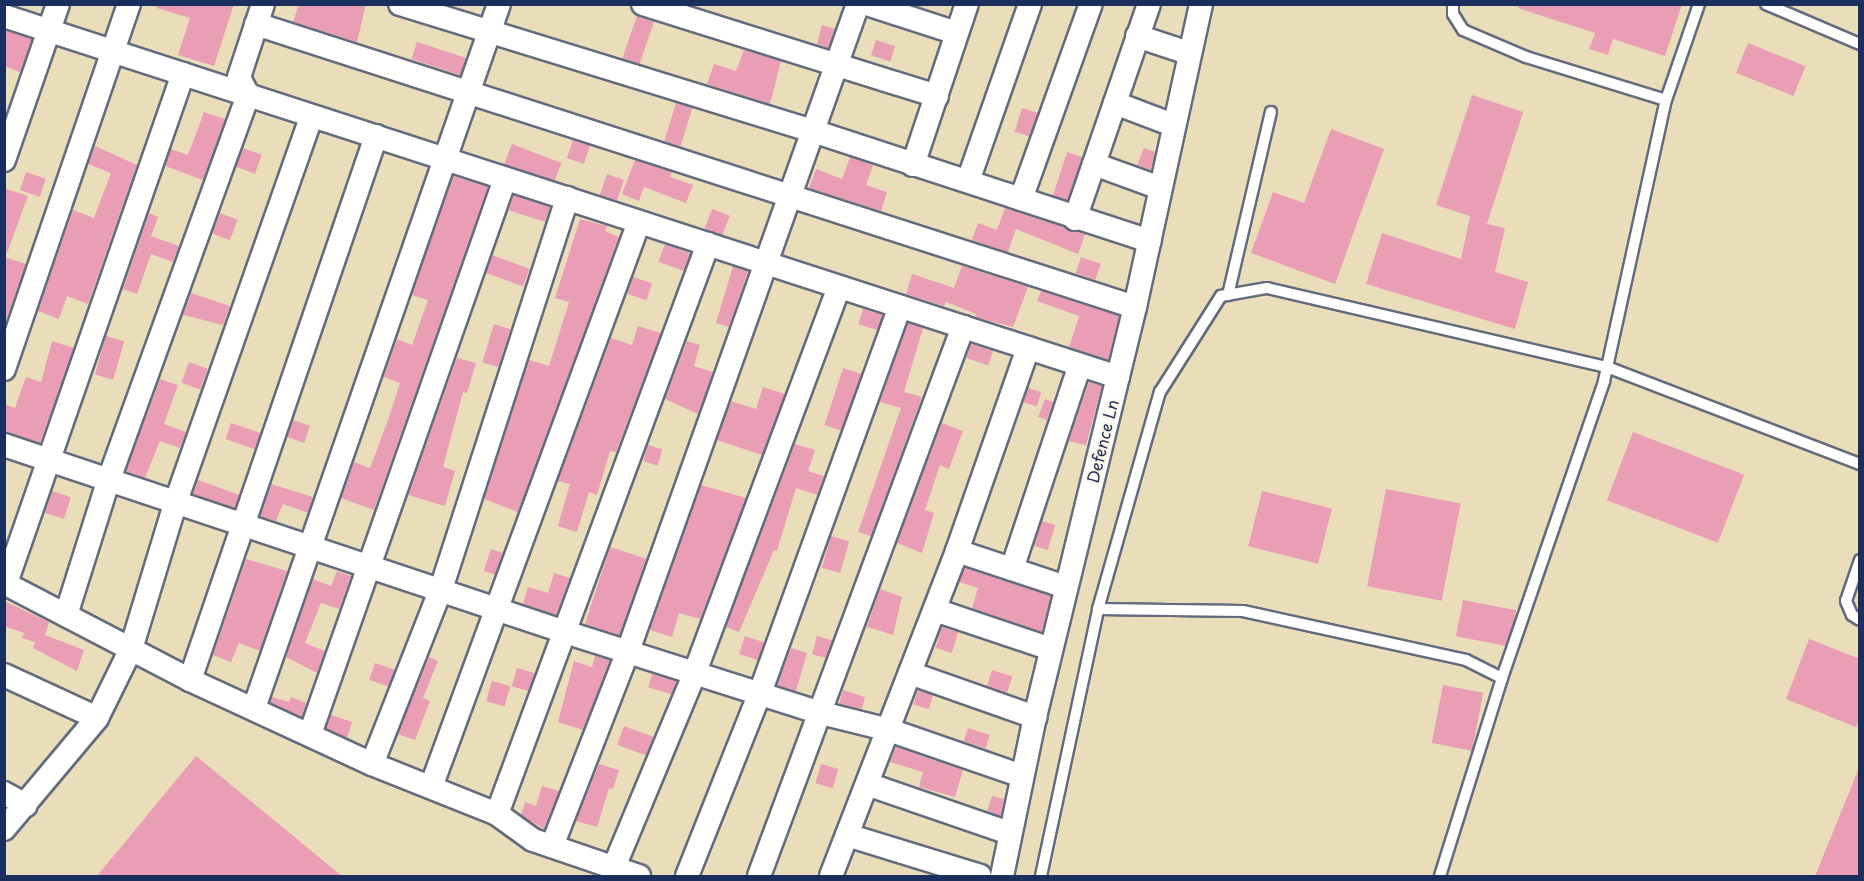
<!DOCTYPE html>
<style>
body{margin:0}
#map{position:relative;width:1864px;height:881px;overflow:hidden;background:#eadeba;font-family:"Playpen Sans",sans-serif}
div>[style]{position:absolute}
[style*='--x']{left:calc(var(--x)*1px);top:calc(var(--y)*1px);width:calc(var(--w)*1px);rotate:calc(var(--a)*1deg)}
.building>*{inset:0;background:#e99eb5;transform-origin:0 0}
.roads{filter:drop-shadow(2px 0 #636c7e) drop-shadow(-2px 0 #636c7e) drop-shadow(0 2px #636c7e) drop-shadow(0 -2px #636c7e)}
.lane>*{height:10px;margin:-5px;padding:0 5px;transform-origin:5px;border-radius:5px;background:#fff}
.street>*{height:22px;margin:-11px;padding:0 11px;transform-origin:11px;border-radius:11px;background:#fff}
span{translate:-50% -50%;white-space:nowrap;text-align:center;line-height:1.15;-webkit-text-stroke:4.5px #fcf5e5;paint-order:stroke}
.street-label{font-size:16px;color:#1b2f5e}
.frame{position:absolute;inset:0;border:6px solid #1b2f5e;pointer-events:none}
</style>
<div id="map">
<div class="building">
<div style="clip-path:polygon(157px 4px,234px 4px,214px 66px,178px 55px,190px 18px,157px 8px)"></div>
<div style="clip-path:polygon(299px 4px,366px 4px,357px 42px,293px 22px)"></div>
<div style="clip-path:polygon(1519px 4px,1682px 4px,1665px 56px,1613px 39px,1608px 55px,1589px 49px,1595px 33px,1518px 8px)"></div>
<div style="left:637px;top:16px;width:18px;height:45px;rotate:19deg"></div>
<div style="clip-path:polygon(822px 25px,835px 29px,828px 48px,817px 44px)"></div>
<div style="clip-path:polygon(4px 30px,32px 39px,20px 72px,4px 66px)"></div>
<div style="left:876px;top:40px;width:20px;height:16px;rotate:18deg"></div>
<div style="left:417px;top:42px;width:52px;height:18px;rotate:18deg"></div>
<div style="left:1748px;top:43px;width:62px;height:32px;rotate:22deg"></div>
<div style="clip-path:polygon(744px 50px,781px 61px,770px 104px,707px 84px,714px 64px,736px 71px)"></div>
<div style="clip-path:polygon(1472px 95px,1523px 112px,1487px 224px,1505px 228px,1495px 272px,1528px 282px,1515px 329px,1366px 284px,1382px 233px,1461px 259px,1470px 216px,1436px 205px)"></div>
<div style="left:676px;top:103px;width:17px;height:40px;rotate:17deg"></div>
<div style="left:1022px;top:108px;width:17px;height:25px;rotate:17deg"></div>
<div style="clip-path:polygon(204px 112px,225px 119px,203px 180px,165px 166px,171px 149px,188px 155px)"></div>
<div style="clip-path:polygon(1331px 129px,1384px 149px,1335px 284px,1251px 253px,1273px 192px,1304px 203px)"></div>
<div style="left:573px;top:140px;width:18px;height:19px;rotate:19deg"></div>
<div style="left:512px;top:144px;width:53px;height:22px;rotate:21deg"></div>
<div style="clip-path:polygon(95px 146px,137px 165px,88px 304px,67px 296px,59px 319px,38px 311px,73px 210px,94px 218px,111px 173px,88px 164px)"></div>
<div style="left:243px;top:148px;width:20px;height:20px;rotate:20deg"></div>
<div style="clip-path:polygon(1144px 148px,1155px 152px,1151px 170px,1137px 165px)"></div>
<div style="left:1067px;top:152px;width:16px;height:46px;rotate:18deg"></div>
<div style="clip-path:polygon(850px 157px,873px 165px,866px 185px,887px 192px,881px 211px,809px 188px,816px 169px,842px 179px)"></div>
<div style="clip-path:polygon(635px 160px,672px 172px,670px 177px,693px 185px,686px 203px,644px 187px,639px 201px,622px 194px)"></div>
<div style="left:26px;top:172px;width:21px;height:19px;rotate:19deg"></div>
<div style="left:607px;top:174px;width:18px;height:22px;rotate:19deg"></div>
<div style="clip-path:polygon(453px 176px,488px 187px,374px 510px,341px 498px,354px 462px,370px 468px,387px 423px,400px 383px,384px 377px,397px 339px,412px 345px,428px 300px,412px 295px)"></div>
<div style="clip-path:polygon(4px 188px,28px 196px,7px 253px,4px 253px)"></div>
<div style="left:514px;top:195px;width:38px;height:16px;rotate:18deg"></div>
<div style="clip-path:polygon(1005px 208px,1085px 234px,1078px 254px,1016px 229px,1008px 252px,972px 240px,978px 223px,997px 230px)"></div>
<div style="left:712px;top:209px;width:19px;height:21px;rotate:21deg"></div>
<div style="clip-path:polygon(149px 213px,158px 217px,151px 236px,179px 246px,173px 262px,151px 254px,137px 294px,123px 289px)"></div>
<div style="left:220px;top:213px;width:19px;height:22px;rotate:21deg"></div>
<div style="clip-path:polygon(580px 219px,607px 226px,605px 231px,619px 237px,518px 512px,484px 499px,529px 360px,549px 366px,569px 302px,555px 298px)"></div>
<div style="left:665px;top:244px;width:27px;height:19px;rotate:20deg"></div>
<div style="left:492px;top:255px;width:40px;height:19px;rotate:20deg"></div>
<div style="clip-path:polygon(4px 257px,26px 264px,4px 326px)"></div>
<div style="left:1081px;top:257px;width:21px;height:17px;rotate:19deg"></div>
<div style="clip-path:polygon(733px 266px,748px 271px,729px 327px,716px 323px)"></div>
<div style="clip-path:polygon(962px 266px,1028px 287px,1013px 327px,975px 317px,976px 314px,946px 302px,944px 306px,906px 294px,912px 274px,954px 288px)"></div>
<div style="left:633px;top:277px;width:20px;height:18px;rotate:18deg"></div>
<div style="clip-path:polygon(1041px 291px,1119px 316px,1108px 360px,1069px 347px,1079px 316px,1037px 301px)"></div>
<div style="clip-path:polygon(191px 293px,230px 306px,223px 325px,183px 315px)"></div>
<div style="left:863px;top:309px;width:21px;height:16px;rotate:17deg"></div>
<div style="clip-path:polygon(908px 323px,923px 328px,904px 392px,922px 397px,871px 536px,858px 532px,901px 408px,880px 402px)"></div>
<div style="left:494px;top:324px;width:17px;height:40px;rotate:17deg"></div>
<div style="clip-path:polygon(638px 326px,661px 333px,616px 452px,610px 451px,597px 495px,589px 492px,577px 532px,558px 526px,570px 484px,558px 481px,611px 338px,632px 345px)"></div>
<div style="left:106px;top:336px;width:19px;height:40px;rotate:16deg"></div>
<div style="clip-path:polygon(52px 341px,74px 348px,40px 443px,4px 432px,4px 404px,15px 408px,26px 377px,41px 382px)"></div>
<div style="clip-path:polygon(687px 341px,700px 345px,694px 366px,713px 372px,698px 414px,665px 399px)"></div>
<div style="left:971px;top:344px;width:23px;height:15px;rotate:18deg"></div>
<div style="clip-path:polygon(457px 358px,476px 363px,467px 393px,463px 392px,443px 467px,455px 471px,445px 506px,408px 495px)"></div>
<div style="left:189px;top:362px;width:20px;height:22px;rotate:20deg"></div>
<div style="left:843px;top:368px;width:19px;height:60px;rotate:18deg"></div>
<div style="clip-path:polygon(160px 379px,178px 385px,164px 424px,186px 432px,180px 448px,160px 441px,145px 478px,126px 471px)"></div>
<div style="clip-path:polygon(1089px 382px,1102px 386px,1086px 445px,1069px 441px)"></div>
<div style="clip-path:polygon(763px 387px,785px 394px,762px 455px,717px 440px,731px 401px,756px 409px)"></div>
<div style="left:1028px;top:388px;width:14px;height:15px;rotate:17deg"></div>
<div style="left:1045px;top:399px;width:9px;height:19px;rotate:21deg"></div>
<div style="left:293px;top:420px;width:18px;height:18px;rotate:19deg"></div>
<div style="left:231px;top:423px;width:31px;height:17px;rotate:19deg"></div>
<div style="clip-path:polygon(942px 423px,963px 431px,949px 469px,940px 465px,925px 510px,934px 513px,922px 553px,897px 543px)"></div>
<div style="left:1633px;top:432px;width:119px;height:73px;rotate:21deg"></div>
<div style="clip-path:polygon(795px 444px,815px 450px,808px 471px,824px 476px,817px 495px,796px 488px,777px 551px,774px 550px,739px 632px,726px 627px)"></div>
<div style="left:648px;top:445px;width:15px;height:17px;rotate:16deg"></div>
<div style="left:198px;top:480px;width:44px;height:15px;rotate:20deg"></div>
<div style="clip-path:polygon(271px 484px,313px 497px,308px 513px,283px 504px,276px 521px,260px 516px)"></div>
<div style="clip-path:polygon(701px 485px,746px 498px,700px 619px,679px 613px,672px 637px,650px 630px)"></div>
<div style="left:1386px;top:489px;width:76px;height:99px;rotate:11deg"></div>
<div style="left:52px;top:491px;width:20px;height:23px;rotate:18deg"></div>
<div style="left:1262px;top:491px;width:72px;height:57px;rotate:14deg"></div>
<div style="left:1042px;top:521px;width:14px;height:26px;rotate:17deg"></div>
<div style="left:831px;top:536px;width:19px;height:33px;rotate:16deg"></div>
<div style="left:610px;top:547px;width:38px;height:81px;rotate:18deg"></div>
<div style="left:491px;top:549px;width:13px;height:23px;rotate:18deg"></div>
<div style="clip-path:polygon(246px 559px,287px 571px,260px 651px,239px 643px,231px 662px,213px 655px)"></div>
<div style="clip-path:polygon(965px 568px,1051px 596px,1042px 632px,972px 608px,978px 588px,959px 582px)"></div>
<div style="clip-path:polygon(337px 571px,351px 576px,339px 609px,321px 603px,305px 643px,325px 651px,317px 673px,286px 657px,313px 579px,331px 586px)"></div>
<div style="clip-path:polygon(554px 573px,570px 578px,556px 615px,523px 604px,528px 587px,548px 593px)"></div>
<div style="clip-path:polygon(880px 589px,902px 597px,893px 635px,867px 627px)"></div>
<div style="left:1463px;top:600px;width:54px;height:37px;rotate:11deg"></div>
<div style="clip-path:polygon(4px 601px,49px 622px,45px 635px,84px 650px,77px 671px,33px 648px,35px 642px,22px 638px,24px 633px,4px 626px)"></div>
<div style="left:942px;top:627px;width:17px;height:22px;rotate:17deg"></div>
<div style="left:745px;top:636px;width:20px;height:19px;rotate:18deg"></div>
<div style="left:817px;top:636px;width:16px;height:19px;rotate:15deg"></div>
<div style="clip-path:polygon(1809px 639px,1860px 659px,1860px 718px,1856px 727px,1786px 699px)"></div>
<div style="clip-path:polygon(791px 648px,807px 653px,796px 691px,777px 685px)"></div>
<div style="clip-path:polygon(595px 656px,610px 660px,583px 730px,558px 722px,574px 661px,592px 667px)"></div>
<div style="clip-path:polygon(429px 657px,438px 661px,423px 698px,430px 701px,415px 740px,398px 734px)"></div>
<div style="left:375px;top:663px;width:21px;height:18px;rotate:19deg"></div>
<div style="left:517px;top:668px;width:19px;height:19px;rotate:16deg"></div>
<div style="left:992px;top:670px;width:21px;height:17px;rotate:17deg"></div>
<div style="left:652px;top:674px;width:25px;height:14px;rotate:16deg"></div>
<div style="left:492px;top:681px;width:19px;height:21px;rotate:16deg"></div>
<div style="left:1443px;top:685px;width:41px;height:59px;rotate:11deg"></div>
<div style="clip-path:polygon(843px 690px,865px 697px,862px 709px,839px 704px)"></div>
<div style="left:918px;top:690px;width:16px;height:15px;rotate:18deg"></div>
<div style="clip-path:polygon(272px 697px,289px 702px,291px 697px,306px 703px,302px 717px,270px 702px)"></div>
<div style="clip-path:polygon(331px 715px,352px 722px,347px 738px,326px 728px)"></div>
<div style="left:624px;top:726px;width:32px;height:20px;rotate:20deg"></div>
<div style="left:968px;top:728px;width:23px;height:14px;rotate:18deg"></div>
<div style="clip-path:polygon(896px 747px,963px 770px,955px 797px,919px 787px,923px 772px,890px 762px)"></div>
<div style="clip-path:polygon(196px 756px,342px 876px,97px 876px)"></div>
<div style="clip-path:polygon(599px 764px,619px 770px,613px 789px,609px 788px,597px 827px,576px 821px)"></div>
<div style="left:821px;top:764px;width:18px;height:20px;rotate:16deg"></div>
<div style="clip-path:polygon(1859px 768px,1860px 876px,1815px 876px)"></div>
<div style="clip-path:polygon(542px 786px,559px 791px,544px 829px,521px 815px,525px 802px,536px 806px)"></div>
<div style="clip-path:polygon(992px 796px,1004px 799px,1001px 816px,987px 811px)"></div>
</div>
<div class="roads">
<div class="lane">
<div style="--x:1453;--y:4;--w:10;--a:90"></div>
<div style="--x:1453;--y:14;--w:19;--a:58"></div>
<div style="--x:1463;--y:30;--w:69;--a:23.2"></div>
<div style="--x:1526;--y:57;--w:146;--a:17.1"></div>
<div style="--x:1766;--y:4;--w:102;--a:23.1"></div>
<div style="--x:1228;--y:295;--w:188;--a:-76.8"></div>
<div style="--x:1860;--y:560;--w:43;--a:108.9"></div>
<div style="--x:1846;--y:601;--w:15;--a:67"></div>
<div style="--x:1852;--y:615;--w:9;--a:32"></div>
<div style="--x:1098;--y:609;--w:145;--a:0.8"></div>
<div style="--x:1243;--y:611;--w:228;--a:12.4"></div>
<div style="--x:1466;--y:660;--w:40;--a:26.6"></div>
<div style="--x:1041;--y:876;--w:273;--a:-77.9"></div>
<div style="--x:1098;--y:609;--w:226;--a:-74.1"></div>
<div style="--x:1160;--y:392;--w:114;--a:-57.6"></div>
<div style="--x:1221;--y:296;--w:47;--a:-9.9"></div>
<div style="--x:1267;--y:288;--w:349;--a:13.1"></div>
<div style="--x:1607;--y:367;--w:271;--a:21"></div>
<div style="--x:1440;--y:876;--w:207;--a:-72.6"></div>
<div style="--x:1502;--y:678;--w:314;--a:-71"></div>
<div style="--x:1604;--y:381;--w:288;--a:-77.6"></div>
<div style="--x:1666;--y:100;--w:102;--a:-71"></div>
</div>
<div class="street">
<div style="--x:400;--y:4;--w:435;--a:17.1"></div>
<div style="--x:816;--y:132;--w:351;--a:18.1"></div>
<div style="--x:643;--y:4;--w:308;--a:17.4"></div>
<div style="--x:867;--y:4;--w:94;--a:18"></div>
<div style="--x:4;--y:16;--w:1171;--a:17.96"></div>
<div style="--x:256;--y:24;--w:923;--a:17.85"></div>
<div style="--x:1137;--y:36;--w:54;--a:18.4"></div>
<div style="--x:1115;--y:103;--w:62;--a:20.8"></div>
<div style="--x:4;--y:160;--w:165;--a:-70.9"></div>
<div style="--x:1094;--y:164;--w:70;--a:20"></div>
<div style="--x:913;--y:165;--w:170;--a:-71.5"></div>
<div style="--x:968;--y:181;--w:188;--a:-70.7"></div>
<div style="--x:1021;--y:199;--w:207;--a:-70.3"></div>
<div style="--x:1075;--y:219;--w:227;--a:-71"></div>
<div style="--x:4;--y:369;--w:386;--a:-71.1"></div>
<div style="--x:4;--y:445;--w:591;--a:18.43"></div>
<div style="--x:565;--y:632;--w:269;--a:17.6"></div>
<div style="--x:821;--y:713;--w:70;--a:14"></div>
<div style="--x:889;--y:730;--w:141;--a:19.1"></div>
<div style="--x:957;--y:551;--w:115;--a:18.3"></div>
<div style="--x:1012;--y:569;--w:215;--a:-71.6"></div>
<div style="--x:4;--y:583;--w:210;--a:27.5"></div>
<div style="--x:190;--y:680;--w:200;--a:24.8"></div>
<div style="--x:372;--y:764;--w:135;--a:21.8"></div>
<div style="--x:497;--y:814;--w:44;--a:35.8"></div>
<div style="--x:533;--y:840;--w:112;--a:18.8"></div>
<div style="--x:6;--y:583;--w:539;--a:-70.83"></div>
<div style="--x:935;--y:610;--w:122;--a:18.6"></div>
<div style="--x:66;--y:615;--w:139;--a:-72.5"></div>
<div style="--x:108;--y:482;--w:412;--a:-70.1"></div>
<div style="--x:248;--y:95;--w:20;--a:-117"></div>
<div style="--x:239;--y:77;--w:77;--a:-71.8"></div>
<div style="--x:910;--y:673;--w:133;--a:19.4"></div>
<div style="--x:4;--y:675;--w:102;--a:24.8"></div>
<div style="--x:190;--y:680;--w:575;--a:-71.12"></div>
<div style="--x:254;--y:708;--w:745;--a:-70.81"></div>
<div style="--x:310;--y:734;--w:588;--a:-70.64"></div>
<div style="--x:372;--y:764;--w:188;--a:-68.5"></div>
<div style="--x:441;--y:589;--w:411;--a:-72.1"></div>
<div style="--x:867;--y:784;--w:150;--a:19"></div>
<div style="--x:431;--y:787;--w:602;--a:-69.79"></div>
<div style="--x:4;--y:793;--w:25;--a:29"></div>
<div style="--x:497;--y:814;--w:608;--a:-69.69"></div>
<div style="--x:4;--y:829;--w:145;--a:-50"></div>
<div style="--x:97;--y:718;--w:77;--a:-63.8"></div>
<div style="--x:131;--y:649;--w:152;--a:-73.1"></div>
<div style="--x:175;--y:504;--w:411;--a:-70.6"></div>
<div style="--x:847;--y:835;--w:139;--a:17.1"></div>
<div style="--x:552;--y:846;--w:209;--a:-68.7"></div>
<div style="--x:628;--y:651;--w:687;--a:-70.43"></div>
<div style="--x:614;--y:867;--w:211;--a:-67.4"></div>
<div style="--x:695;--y:672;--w:411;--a:-69.5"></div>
<div style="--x:687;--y:876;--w:197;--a:-68.3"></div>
<div style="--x:760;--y:693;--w:411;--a:-70.1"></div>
<div style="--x:759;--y:876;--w:586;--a:-69.62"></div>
<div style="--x:831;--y:876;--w:349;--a:-68.8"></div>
<div style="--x:957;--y:551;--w:215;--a:-70.7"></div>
<div style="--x:1002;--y:876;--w:162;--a:-78.3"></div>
<div style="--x:1035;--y:717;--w:422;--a:-76.3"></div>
<div style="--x:1135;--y:307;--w:310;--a:-77.7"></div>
</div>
</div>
<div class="street-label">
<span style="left:1102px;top:441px;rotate:-76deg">Defence Ln</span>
</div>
<div class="frame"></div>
</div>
